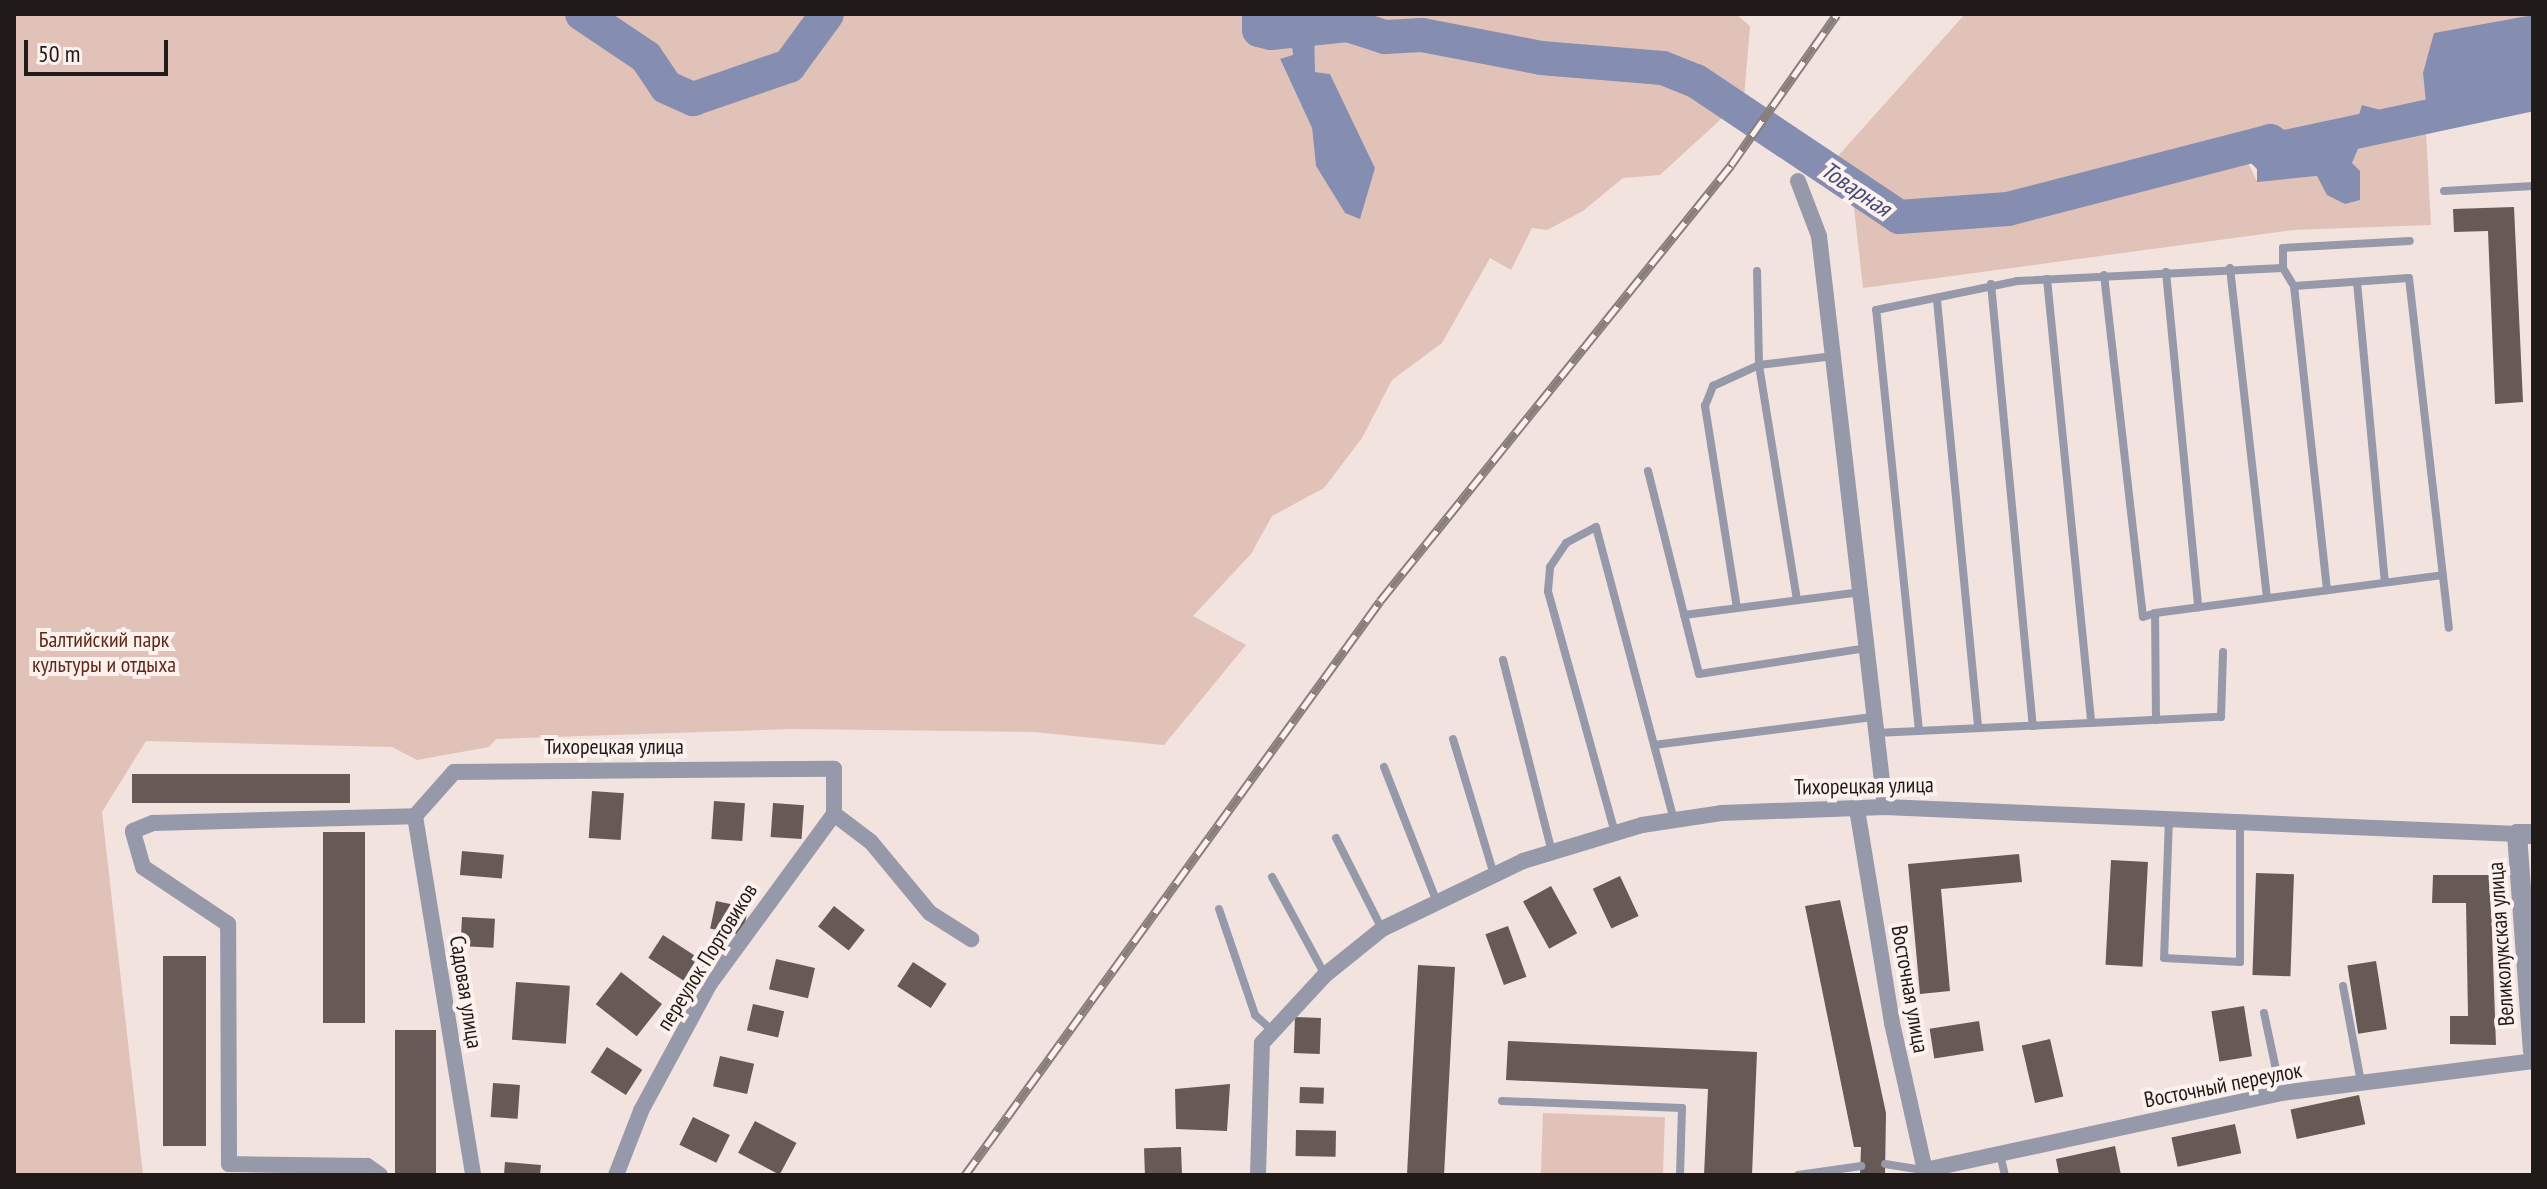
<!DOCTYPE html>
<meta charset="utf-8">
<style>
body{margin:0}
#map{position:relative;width:2547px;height:1189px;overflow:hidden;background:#f2e3df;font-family:"PT Sans Narrow",sans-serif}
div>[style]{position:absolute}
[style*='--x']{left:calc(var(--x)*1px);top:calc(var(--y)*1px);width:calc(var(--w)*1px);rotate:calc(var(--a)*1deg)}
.green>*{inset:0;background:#e1c2b9;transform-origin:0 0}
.water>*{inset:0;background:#858eb0}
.river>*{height:34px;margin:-17px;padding:0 17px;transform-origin:17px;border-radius:17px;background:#858eb0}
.building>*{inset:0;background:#665956;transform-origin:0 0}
.service>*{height:8px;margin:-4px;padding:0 4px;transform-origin:4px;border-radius:4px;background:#9599a9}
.minor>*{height:16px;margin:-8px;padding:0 8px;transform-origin:8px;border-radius:8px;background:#9599a9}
.tertiary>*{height:20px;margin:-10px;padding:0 10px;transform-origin:10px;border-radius:10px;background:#9599a9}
.rail>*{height:9px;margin-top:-4.5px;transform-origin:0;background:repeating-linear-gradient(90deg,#fdf1ee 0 18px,#897e7c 0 36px);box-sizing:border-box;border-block:2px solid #897e7c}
span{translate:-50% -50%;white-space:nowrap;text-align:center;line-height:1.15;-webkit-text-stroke:8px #fdf1ee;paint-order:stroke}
.park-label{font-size:22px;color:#5e291a}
.street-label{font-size:22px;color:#201a19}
.water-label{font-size:24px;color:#404b7b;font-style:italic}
.frame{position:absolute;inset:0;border:16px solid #201a19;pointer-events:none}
.scale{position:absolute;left:24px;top:40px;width:144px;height:36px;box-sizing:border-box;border:4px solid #201a19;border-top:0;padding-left:10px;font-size:24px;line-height:28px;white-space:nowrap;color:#201a19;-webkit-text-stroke:6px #fdf1ee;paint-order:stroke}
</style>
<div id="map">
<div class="green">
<div style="clip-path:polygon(14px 14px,1305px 14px,1289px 26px,1293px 56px,1280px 60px,1312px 128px,1316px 166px,1345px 213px,1375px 168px,1330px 74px,1315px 72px,1314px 14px,1736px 14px,1750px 26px,1744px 98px,1660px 175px,1623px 178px,1583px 211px,1547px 230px,1532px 228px,1511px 270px,1490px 258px,1442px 343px,1392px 380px,1362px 438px,1324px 488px,1272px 516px,1251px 554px,1193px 616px,1246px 645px,1164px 745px,1034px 732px,791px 729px,496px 739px,489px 747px,417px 760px,392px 747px,146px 741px,102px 812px,143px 1175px,14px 1175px)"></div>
<div style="clip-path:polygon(evenodd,1965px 14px,2533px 14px,2508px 22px,2425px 113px,2431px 225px,2293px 230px,1863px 288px,1854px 208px,1830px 165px,1965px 14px,2363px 105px,2404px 117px,2404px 127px,2376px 128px,2361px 142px,2352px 163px,2359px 200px,2345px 204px,2318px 176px,2257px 181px,2246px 159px,2270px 141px,2327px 133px,2357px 121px,2363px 105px)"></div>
<div style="left:1543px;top:1113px;width:122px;height:62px;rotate:2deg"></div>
</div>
<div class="water">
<div style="clip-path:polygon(1314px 14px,1315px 72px,1330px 74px,1375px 168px,1360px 219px,1345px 213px,1316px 166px,1312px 128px,1280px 59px,1293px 55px,1289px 26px,1296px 15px)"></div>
<div style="clip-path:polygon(2533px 15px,2533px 109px,2429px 130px,2423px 73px,2434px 33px)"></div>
<div style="clip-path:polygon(2362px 105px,2404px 116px,2404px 127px,2376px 128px,2361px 142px,2352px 163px,2360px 171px,2360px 200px,2345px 204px,2327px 195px,2317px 176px,2257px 182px,2257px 169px,2246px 158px,2270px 141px,2357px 121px)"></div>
</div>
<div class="river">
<div style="--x:582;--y:14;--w:77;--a:33.9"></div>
<div style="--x:646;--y:57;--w:36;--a:56"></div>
<div style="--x:666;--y:87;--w:30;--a:24"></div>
<div style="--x:693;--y:99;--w:102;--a:-19"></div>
<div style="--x:789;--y:66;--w:64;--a:-53.8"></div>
<div style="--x:1259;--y:14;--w:16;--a:90"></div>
<div style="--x:1259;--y:30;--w:12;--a:14"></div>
<div style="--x:1271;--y:33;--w:77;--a:-5.9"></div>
<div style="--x:1348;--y:25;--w:39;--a:18"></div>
<div style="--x:1385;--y:37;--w:37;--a:-3"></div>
<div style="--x:1422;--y:35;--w:121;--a:10.9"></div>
<div style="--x:1541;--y:58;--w:122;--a:4.7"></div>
<div style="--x:1663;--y:68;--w:35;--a:22"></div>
<div style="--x:1696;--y:81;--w:244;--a:33.8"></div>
<div style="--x:1899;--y:217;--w:109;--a:-4.2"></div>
<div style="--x:2008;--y:209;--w:271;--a:-14.5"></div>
<div style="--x:2270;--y:141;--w:13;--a:32"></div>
<div style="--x:2281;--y:148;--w:258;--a:-12.1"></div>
</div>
<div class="building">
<div style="clip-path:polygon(2514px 207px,2523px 402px,2495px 404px,2488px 231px,2454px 232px,2453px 209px)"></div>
<div style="left:132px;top:774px;width:218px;height:29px"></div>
<div style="left:592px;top:791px;width:32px;height:47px;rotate:4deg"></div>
<div style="left:714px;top:801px;width:31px;height:38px;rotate:4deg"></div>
<div style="left:773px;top:803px;width:31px;height:34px;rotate:4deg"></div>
<div style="left:323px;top:832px;width:42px;height:191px"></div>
<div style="left:462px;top:851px;width:42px;height:24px;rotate:5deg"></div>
<div style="clip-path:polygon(2019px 854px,2022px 882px,1941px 889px,1950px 991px,1920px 994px,1908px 864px)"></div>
<div style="left:2111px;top:860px;width:37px;height:105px;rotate:3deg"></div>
<div style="left:2256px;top:873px;width:38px;height:102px;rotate:2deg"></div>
<div style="clip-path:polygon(2433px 875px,2490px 875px,2496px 1045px,2450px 1044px,2450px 1016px,2468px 1016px,2466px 903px,2432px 903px)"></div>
<div style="left:1620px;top:876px;width:44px;height:30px;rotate:65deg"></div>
<div style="left:1551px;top:886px;width:54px;height:32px;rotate:61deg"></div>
<div style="clip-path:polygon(1840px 900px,1886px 1113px,1885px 1175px,1860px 1175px,1861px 1147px,1854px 1147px,1805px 906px)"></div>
<div style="left:716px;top:901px;width:33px;height:28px;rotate:12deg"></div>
<div style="left:834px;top:906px;width:39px;height:26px;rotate:38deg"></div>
<div style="left:462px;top:917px;width:33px;height:29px;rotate:3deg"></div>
<div style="left:1508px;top:926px;width:54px;height:24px;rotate:70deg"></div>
<div style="left:663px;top:935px;width:51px;height:27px;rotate:33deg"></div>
<div style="left:163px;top:956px;width:43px;height:190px"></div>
<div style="left:776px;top:959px;width:40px;height:31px;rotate:13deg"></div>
<div style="left:2376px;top:961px;width:69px;height:29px;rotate:81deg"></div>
<div style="left:913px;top:962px;width:40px;height:29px;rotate:33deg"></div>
<div style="left:1418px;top:965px;width:37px;height:210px;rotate:3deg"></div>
<div style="left:621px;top:972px;width:52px;height:41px;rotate:38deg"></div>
<div style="left:516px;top:982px;width:54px;height:58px;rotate:4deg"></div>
<div style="left:753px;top:1004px;width:32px;height:27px;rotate:13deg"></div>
<div style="left:2244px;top:1006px;width:51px;height:33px;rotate:81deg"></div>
<div style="left:1295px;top:1017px;width:26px;height:36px;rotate:2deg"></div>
<div style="left:1979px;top:1021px;width:30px;height:50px;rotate:81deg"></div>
<div style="left:395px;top:1030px;width:41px;height:145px"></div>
<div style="left:2050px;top:1039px;width:59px;height:29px;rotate:77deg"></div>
<div style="clip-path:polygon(1508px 1041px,1757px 1052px,1752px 1175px,1704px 1175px,1708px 1089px,1506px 1080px)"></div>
<div style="left:607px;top:1047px;width:42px;height:30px;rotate:33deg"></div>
<div style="left:720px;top:1056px;width:35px;height:31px;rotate:13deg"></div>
<div style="left:493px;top:1083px;width:27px;height:34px;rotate:4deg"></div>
<div style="clip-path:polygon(1230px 1084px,1227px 1131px,1176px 1129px,1175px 1089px)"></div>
<div style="left:1300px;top:1087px;width:24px;height:16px;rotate:2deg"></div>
<div style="left:2359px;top:1095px;width:30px;height:70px;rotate:78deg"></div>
<div style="left:693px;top:1117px;width:41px;height:31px;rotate:26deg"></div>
<div style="left:755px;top:1121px;width:47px;height:36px;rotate:28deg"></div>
<div style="left:2235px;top:1124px;width:30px;height:65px;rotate:78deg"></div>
<div style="left:1296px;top:1130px;width:40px;height:26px;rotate:1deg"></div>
<div style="clip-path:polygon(2115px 1146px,2121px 1175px,2059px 1175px,2056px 1159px)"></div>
<div style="left:1181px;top:1147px;width:28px;height:37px;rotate:88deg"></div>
<div style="clip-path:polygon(505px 1162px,541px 1165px,540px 1175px,504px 1175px)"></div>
</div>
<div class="service">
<div style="--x:2444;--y:191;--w:89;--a:-3.2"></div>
<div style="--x:2230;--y:268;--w:332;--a:83.6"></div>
<div style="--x:2283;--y:268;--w:21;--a:59"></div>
<div style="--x:2294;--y:286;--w:115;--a:-4"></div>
<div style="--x:2409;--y:278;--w:352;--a:83.5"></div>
<div style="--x:2166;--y:272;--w:337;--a:84.5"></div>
<div style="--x:2104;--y:275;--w:344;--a:83.5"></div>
<div style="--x:2143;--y:617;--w:13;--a:-18"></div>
<div style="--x:2047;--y:279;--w:446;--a:84.3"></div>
<div style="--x:2357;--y:282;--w:301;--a:84.7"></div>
<div style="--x:1991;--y:284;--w:444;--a:84.6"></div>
<div style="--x:2294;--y:286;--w:306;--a:83.8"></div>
<div style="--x:1937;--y:300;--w:430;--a:84.5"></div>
<div style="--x:1648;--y:471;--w:209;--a:75.9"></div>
<div style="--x:1699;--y:674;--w:169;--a:-8.8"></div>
<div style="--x:1797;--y:600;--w:238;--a:-99.2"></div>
<div style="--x:1759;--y:365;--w:75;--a:-6.9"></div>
<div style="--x:1737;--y:608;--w:205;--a:-99"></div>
<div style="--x:1705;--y:406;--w:22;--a:-68"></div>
<div style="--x:1713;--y:386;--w:51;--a:-24.5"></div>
<div style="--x:1759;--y:365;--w:94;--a:-91.2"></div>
<div style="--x:1684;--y:615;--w:177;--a:-7.4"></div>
<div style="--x:1503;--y:660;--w:198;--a:75.7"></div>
<div style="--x:2156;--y:720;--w:107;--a:-90.5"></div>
<div style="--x:2155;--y:613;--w:290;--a:-7.5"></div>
<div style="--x:1919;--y:731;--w:423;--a:-95.8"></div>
<div style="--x:1876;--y:310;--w:144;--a:-11.6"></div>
<div style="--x:2017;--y:281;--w:266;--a:-2.8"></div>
<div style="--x:2283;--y:268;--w:20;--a:-90"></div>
<div style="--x:2283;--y:248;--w:127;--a:-3.2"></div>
<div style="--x:1876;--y:733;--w:345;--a:-2.7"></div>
<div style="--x:2221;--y:717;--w:65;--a:-88.2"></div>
<div style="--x:1453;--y:739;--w:142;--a:73.2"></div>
<div style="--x:1654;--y:745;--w:222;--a:-7.3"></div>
<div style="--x:1384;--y:767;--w:145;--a:68.6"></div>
<div style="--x:2169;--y:817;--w:141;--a:92"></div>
<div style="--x:2164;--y:958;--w:76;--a:3"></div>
<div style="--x:2240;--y:962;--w:142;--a:-90"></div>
<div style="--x:1615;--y:833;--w:251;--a:-105.5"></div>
<div style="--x:1548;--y:591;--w:24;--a:-85"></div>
<div style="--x:1550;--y:567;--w:29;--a:-56"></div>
<div style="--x:1566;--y:543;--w:34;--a:-28"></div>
<div style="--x:1596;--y:527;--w:304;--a:75.1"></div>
<div style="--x:1336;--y:838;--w:102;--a:63.2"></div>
<div style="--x:1272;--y:877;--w:111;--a:61.6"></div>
<div style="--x:1219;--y:909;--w:112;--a:71.2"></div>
<div style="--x:1255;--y:1015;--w:24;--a:42"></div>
<div style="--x:2343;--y:986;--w:98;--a:79.4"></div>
<div style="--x:2264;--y:1013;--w:82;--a:78"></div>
<div style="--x:1502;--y:1101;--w:180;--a:2.2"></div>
<div style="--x:1682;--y:1108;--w:67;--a:91.7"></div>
<div style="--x:2000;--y:1154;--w:22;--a:77"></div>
<div style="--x:1885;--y:1164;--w:38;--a:9"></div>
<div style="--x:1798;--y:1175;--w:64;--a:-8.1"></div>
</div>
<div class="minor">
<div style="--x:1798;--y:181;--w:59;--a:69.1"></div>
<div style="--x:1819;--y:236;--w:575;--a:83.41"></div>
<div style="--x:1857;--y:809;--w:217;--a:80.7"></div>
<div style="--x:1892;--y:1023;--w:156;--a:77.4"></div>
<div style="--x:834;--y:814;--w:46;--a:37.1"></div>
<div style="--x:871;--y:842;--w:92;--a:50.3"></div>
<div style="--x:930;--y:913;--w:49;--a:32.4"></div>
<div style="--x:415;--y:816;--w:59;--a:-48.4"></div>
<div style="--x:454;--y:772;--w:380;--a:-0.5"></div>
<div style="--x:834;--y:769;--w:45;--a:90"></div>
<div style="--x:834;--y:814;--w:212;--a:126.2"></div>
<div style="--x:709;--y:985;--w:143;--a:118.4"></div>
<div style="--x:641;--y:1111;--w:69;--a:111.3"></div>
<div style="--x:415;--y:816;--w:364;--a:80.8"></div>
<div style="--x:1925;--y:1170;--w:364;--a:-12.2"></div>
<div style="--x:2281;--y:1093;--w:254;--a:-7.2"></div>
<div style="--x:380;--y:1175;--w:16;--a:-145"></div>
<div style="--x:367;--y:1166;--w:138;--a:-179.2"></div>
<div style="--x:229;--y:1164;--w:240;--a:-90.2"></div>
<div style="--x:228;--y:924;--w:102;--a:-146.2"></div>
<div style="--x:143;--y:867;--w:37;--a:-106"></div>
<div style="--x:133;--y:831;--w:22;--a:-22"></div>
<div style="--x:153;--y:823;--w:262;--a:-1.5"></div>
<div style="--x:1258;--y:1175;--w:132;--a:-88.3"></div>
<div style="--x:1262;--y:1043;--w:93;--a:-47.2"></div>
<div style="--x:1325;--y:975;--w:73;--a:-38.9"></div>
<div style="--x:1382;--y:929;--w:157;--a:-25.7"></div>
<div style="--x:1523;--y:861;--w:124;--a:-16.8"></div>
<div style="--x:1642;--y:825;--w:80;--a:-8.6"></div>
<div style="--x:1721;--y:813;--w:164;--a:-2.1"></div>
<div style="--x:1885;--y:807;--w:633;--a:2.45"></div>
</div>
<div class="tertiary">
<div style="--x:2533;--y:834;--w:16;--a:180"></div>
<div style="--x:2517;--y:834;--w:217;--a:85.8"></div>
</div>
<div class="rail">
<div style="--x:965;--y:1175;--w:708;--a:-54.13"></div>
<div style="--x:1380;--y:601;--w:560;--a:-51.16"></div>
<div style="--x:1731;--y:165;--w:184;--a:-54.9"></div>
</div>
<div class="park-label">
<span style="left:104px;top:652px">Балтийский парк<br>культуры и отдыха</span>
</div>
<div class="street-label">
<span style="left:614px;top:747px">Тихорецкая улица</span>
<span style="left:1864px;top:786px;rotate:-1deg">Тихорецкая улица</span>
<span style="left:2501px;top:944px;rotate:-94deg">Великолукская улица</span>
<span style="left:707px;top:957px;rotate:-58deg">переулок Портовиков</span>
<span style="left:1910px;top:989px;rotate:80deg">Восточная улица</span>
<span style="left:466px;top:992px;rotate:81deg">Садовая улица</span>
<span style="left:2223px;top:1085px;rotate:-11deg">Восточный переулок</span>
</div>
<div class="water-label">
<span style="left:1856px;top:189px;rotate:34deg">Товарная</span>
</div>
<div class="frame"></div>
<div class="scale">50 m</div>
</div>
